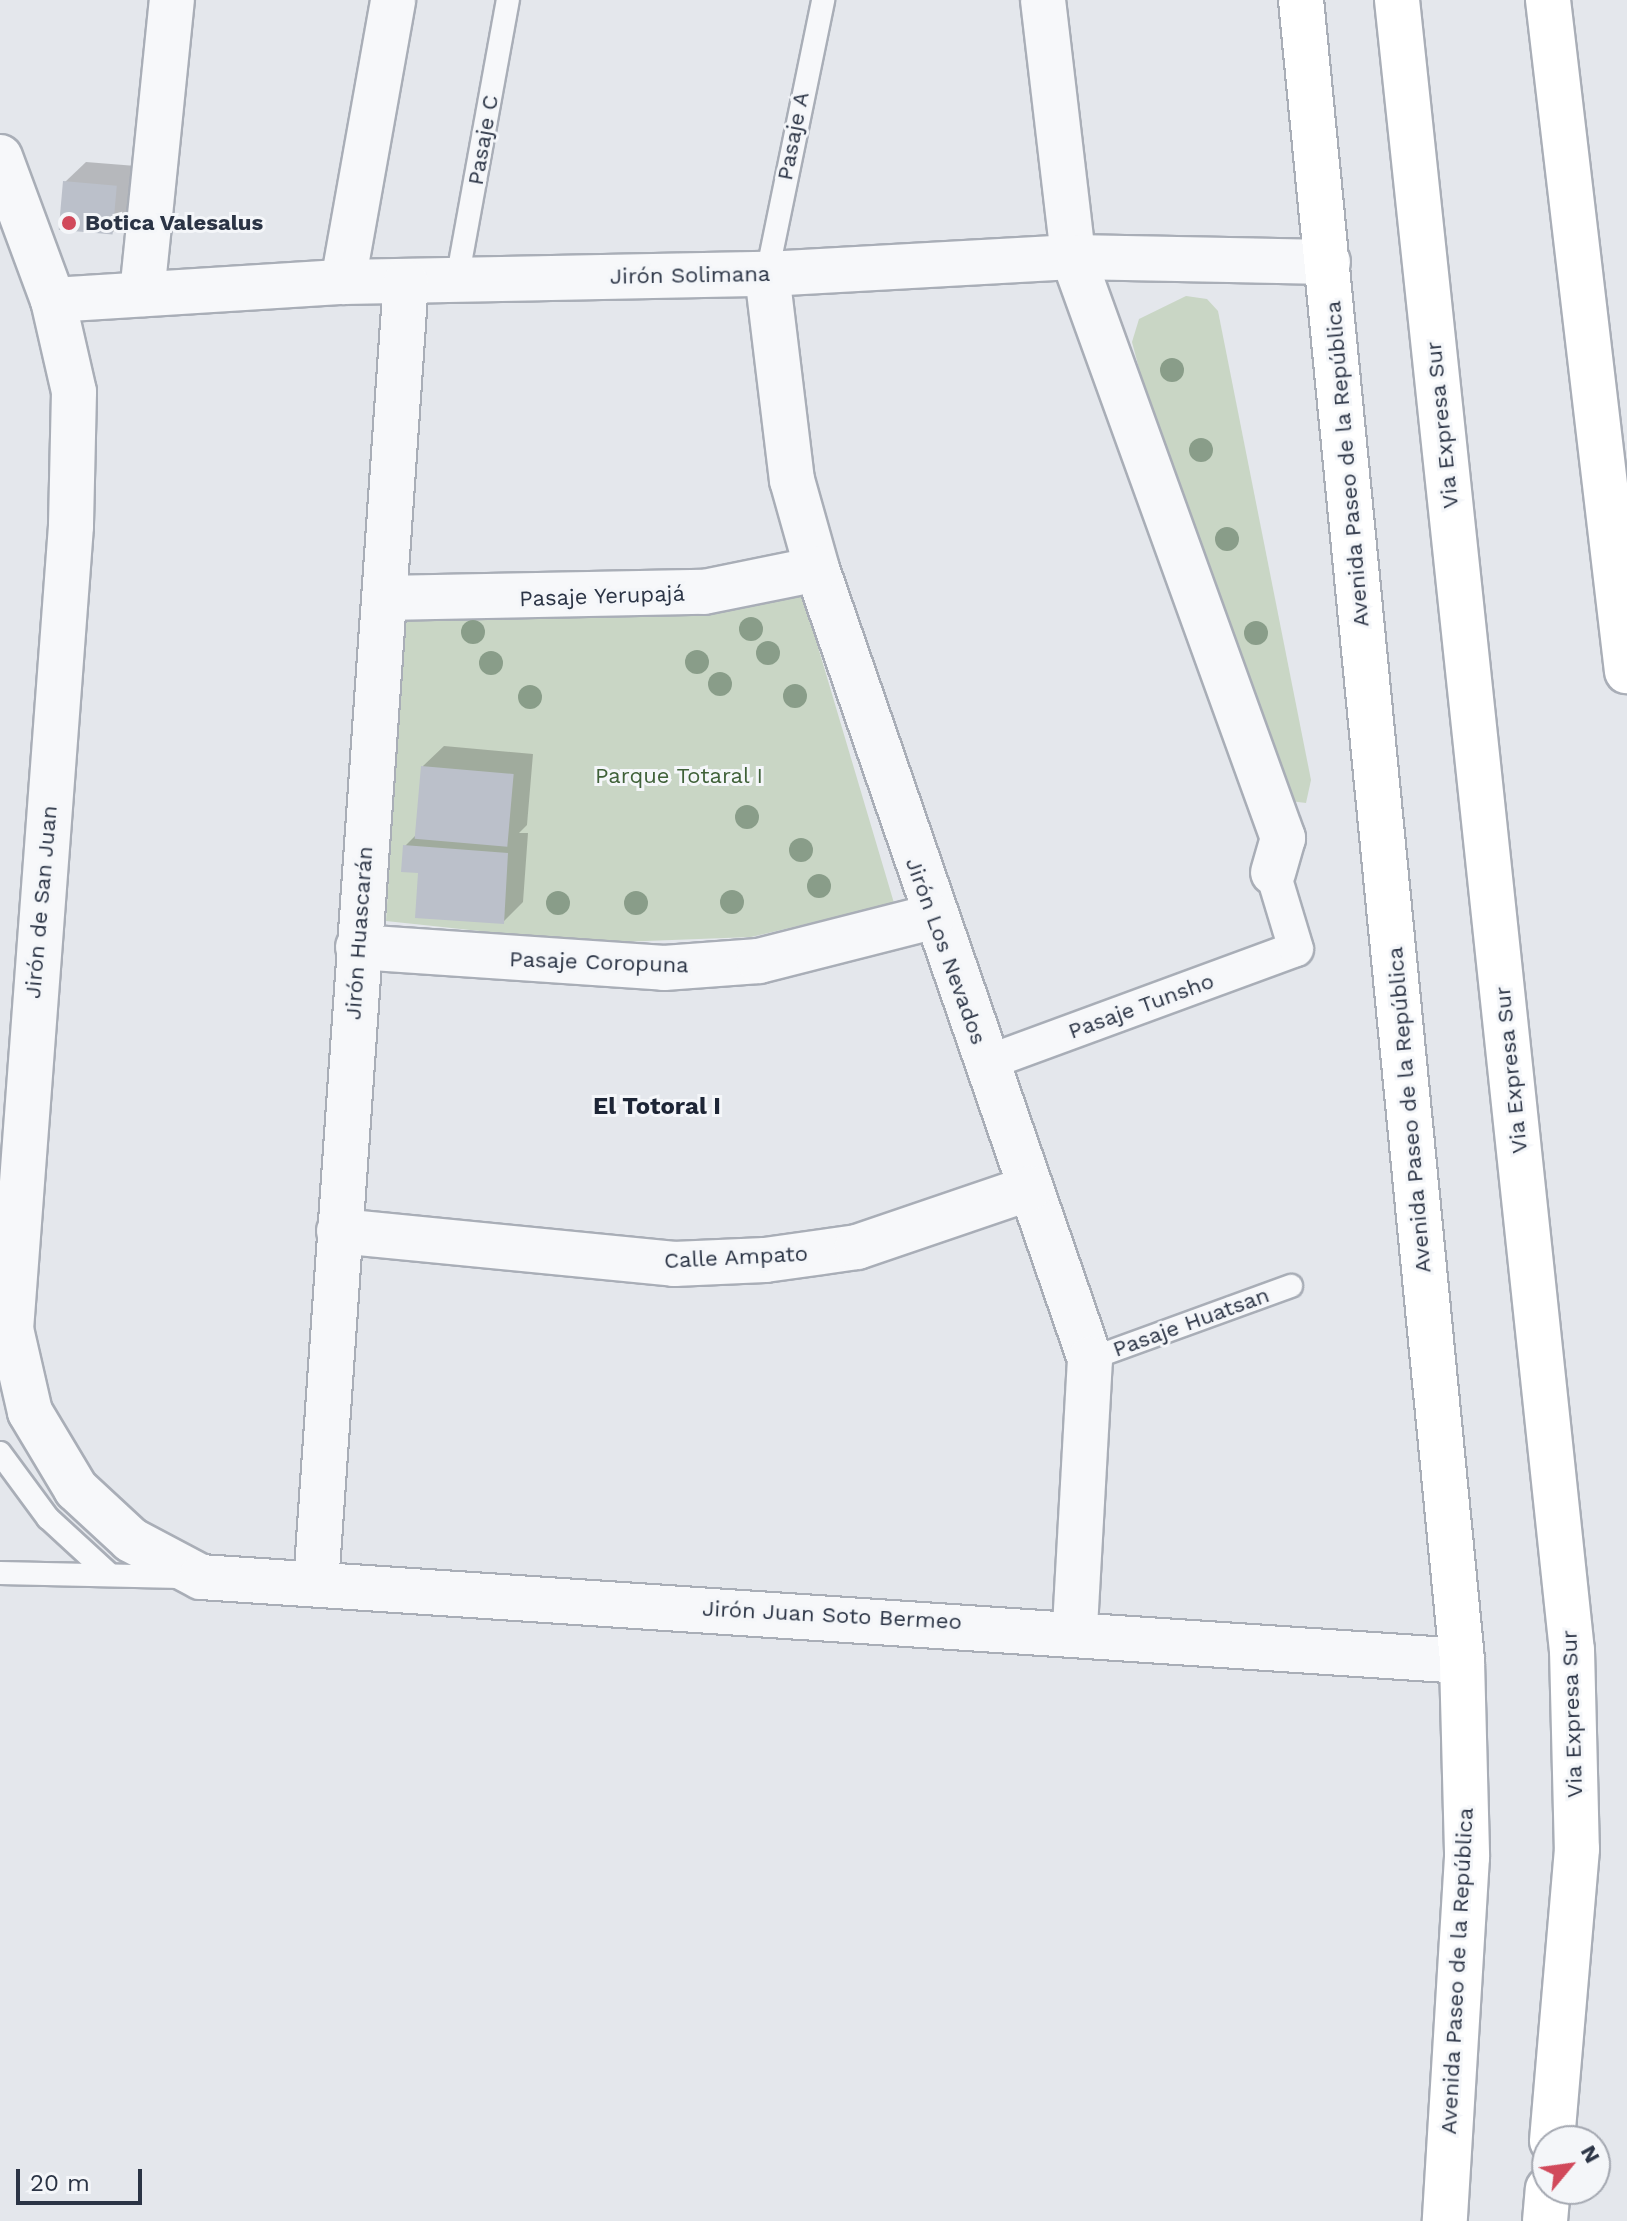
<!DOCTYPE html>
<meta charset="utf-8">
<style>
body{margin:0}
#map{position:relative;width:1627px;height:2221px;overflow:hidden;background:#e4e7ec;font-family:"Work Sans",sans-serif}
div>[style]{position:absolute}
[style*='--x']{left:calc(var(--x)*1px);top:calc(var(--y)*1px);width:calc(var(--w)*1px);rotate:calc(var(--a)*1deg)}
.green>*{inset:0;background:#c9d6c5}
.shadow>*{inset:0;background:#0003}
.building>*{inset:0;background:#bbc0ca;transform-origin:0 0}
.roads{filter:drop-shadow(2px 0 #a9aeb7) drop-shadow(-2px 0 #a9aeb7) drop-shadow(0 2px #a9aeb7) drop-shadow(0 -2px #a9aeb7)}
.service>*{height:22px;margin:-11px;padding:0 11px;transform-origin:11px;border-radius:11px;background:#f7f8fa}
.pedestrian>*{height:34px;margin:-17px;padding:0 17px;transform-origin:17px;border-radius:17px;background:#f7f8fa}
.minor>*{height:44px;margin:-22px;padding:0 22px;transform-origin:22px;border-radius:22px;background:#f7f8fa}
.tertiary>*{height:44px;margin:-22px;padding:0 22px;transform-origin:22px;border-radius:22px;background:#f7f8fa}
.primary>*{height:44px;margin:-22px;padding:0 22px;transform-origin:22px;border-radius:22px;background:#fff}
.trunk>*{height:44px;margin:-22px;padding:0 22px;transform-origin:22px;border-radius:22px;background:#fff}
.trees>*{width:24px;height:24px;margin:-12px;border-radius:50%;background:#899d89}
.dots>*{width:22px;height:22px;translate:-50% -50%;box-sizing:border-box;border:4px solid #f4f6f9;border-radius:50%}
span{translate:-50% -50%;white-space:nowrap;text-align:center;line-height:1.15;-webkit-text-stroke:6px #f4f6f9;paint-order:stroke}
.street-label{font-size:22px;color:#2b3445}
.poi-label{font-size:22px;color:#2b3445;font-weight:700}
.left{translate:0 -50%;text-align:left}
.park-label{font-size:22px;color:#3f6138}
.neighbourhood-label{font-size:24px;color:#1d2536;font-weight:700}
.north{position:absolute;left:1531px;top:2125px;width:80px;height:80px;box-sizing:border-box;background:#f4f6f9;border:2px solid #a4a8b1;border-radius:50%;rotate:61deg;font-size:22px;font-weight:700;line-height:32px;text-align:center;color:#2b3445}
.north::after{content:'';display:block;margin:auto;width:28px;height:36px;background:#d1495b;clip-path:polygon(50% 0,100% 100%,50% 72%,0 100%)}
.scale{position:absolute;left:16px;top:2169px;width:126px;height:36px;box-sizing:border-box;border:4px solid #2b3445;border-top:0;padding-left:10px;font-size:24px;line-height:28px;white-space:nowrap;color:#2b3445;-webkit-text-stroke:6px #f4f6f9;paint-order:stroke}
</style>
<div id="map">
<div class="green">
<div style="clip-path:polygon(1186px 296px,1207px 299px,1218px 311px,1311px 780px,1306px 803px,1290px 801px,1151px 414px,1132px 342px,1139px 319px)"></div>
<div style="clip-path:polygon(802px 593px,894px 903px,751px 937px,593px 943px,386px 921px,405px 618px,636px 617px)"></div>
</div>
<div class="shadow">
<div style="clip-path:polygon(86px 162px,136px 166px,132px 213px,112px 233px,65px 182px)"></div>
<div style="clip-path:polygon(444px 746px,533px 754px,527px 825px,519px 833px,528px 833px,523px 902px,503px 922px,420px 871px,405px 846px,418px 833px,423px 766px)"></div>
</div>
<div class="building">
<div style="left:63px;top:181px;width:54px;height:49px;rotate:5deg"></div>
<div style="left:421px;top:766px;width:93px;height:73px;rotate:5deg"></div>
<div style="clip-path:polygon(403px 845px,508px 853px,504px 924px,415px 918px,418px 873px,401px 872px)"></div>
</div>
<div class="roads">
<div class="service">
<div style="--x:767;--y:274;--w:280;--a:-78.4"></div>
<div style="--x:457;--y:280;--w:285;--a:-79.7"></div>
<div style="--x:1090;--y:1359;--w:214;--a:-20"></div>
<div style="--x:0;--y:1453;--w:81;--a:53.6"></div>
<div style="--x:48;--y:1518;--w:84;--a:42.6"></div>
<div style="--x:0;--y:1573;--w:180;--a:1.3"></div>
</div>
<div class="pedestrian">
<div style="--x:986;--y:1063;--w:330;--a:-20.2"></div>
<div style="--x:1296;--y:949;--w:79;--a:-106.8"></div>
</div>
<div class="minor">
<div style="--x:1043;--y:0;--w:259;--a:83.3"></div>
<div style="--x:1073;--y:257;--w:618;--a:70.13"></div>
<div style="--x:1283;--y:838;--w:36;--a:106"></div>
<div style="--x:767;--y:274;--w:208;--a:83.1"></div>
<div style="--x:792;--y:480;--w:92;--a:74.3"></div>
<div style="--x:817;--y:569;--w:836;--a:70.94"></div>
<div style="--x:1090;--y:1359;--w:271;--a:93.2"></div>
<div style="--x:343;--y:282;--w:286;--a:-79.9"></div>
<div style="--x:142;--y:294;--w:296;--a:-84.2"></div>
<div style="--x:53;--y:300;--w:291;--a:-3.6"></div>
<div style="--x:343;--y:282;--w:424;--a:-1.1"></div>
<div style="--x:767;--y:274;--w:306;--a:-3.2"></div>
<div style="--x:1073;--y:257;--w:255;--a:1.1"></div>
<div style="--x:384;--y:598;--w:320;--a:-1.1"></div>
<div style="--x:704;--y:592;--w:115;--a:-11.5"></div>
<div style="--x:358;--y:947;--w:307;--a:3.9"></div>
<div style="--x:664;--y:968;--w:95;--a:-4.2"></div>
<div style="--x:759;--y:961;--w:179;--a:-14.3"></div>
<div style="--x:339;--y:1231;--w:337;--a:5.6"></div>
<div style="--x:674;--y:1264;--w:91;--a:-2.5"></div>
<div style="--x:765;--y:1260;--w:93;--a:-8"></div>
<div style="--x:857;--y:1247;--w:183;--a:-18.8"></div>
<div style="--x:316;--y:1584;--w:1305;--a:-86.05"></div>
</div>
<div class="tertiary">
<div style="--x:0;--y:157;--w:153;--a:69.7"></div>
<div style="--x:53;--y:300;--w:94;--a:77.1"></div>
<div style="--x:74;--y:392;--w:134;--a:91.3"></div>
<div style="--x:71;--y:526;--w:805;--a:94.27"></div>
<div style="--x:11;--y:1329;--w:85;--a:77.1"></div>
<div style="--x:30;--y:1412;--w:90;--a:59.1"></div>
<div style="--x:76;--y:1489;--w:75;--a:42.8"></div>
<div style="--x:131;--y:1540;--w:79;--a:27.9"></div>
<div style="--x:201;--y:1577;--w:1264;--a:3.81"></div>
</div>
<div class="primary">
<div style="--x:1301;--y:0;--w:1669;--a:84.46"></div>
<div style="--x:1462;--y:1661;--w:196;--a:88.5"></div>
<div style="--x:1467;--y:1857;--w:365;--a:93.5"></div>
</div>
<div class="trunk">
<div style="--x:1397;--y:0;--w:1659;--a:83.95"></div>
<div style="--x:1572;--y:1650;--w:199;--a:88.6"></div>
<div style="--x:1577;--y:1849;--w:293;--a:94.9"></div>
<div style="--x:1548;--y:0;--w:676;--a:83.29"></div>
<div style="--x:1545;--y:2221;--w:32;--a:-85"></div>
</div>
</div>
<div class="trees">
<div style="left:1172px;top:370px"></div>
<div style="left:1201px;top:450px"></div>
<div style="left:1227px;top:539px"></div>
<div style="left:751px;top:629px"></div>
<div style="left:473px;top:632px"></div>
<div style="left:1256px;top:633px"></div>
<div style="left:768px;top:653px"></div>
<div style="left:697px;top:662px"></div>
<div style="left:491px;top:663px"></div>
<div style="left:720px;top:684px"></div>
<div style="left:795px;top:696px"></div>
<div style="left:530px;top:697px"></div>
<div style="left:747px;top:817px"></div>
<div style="left:801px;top:850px"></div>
<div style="left:819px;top:886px"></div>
<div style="left:732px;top:902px"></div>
<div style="left:558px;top:903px"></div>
<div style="left:636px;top:903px"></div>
</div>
<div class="dots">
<div style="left:69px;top:223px;background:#d1495b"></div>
</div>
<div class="street-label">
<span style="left:793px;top:136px;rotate:-79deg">Pasaje A</span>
<span style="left:483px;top:140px;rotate:-80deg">Pasaje C</span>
<span style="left:690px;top:275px;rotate:-1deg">Jirón Solimana</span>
<span style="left:1442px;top:425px;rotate:-96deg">Via Expresa Sur</span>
<span style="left:1347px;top:464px;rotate:-95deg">Avenida Paseo de la República</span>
<span style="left:602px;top:596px;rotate:-2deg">Pasaje Yerupajá</span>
<span style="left:41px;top:902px;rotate:-85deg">Jirón de San Juan</span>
<span style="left:359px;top:933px;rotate:-86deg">Jirón Huascarán</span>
<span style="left:946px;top:951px;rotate:70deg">Jirón Los Nevados</span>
<span style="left:599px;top:962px;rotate:2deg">Pasaje Coropuna</span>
<span style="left:1141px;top:1006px;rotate:-20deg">Pasaje Tunsho</span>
<span style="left:1511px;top:1070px;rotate:-96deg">Via Expresa Sur</span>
<span style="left:1409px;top:1110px;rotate:-95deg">Avenida Paseo de la República</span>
<span style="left:736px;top:1257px;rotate:-3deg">Calle Ampato</span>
<span style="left:1191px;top:1322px;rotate:-20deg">Pasaje Huatsan</span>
<span style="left:832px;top:1615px;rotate:3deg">Jirón Juan Soto Bermeo</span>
<span style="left:1572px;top:1714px;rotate:-92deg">Via Expresa Sur</span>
<span style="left:1457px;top:1971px;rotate:-87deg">Avenida Paseo de la República</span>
</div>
<div class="poi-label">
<span class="left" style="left:85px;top:223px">Botica Valesalus</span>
</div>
<div class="park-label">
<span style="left:679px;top:776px">Parque Totaral I</span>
</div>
<div class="neighbourhood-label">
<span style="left:657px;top:1107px">El Totoral I</span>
</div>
<div class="north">N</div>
<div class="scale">20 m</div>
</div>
